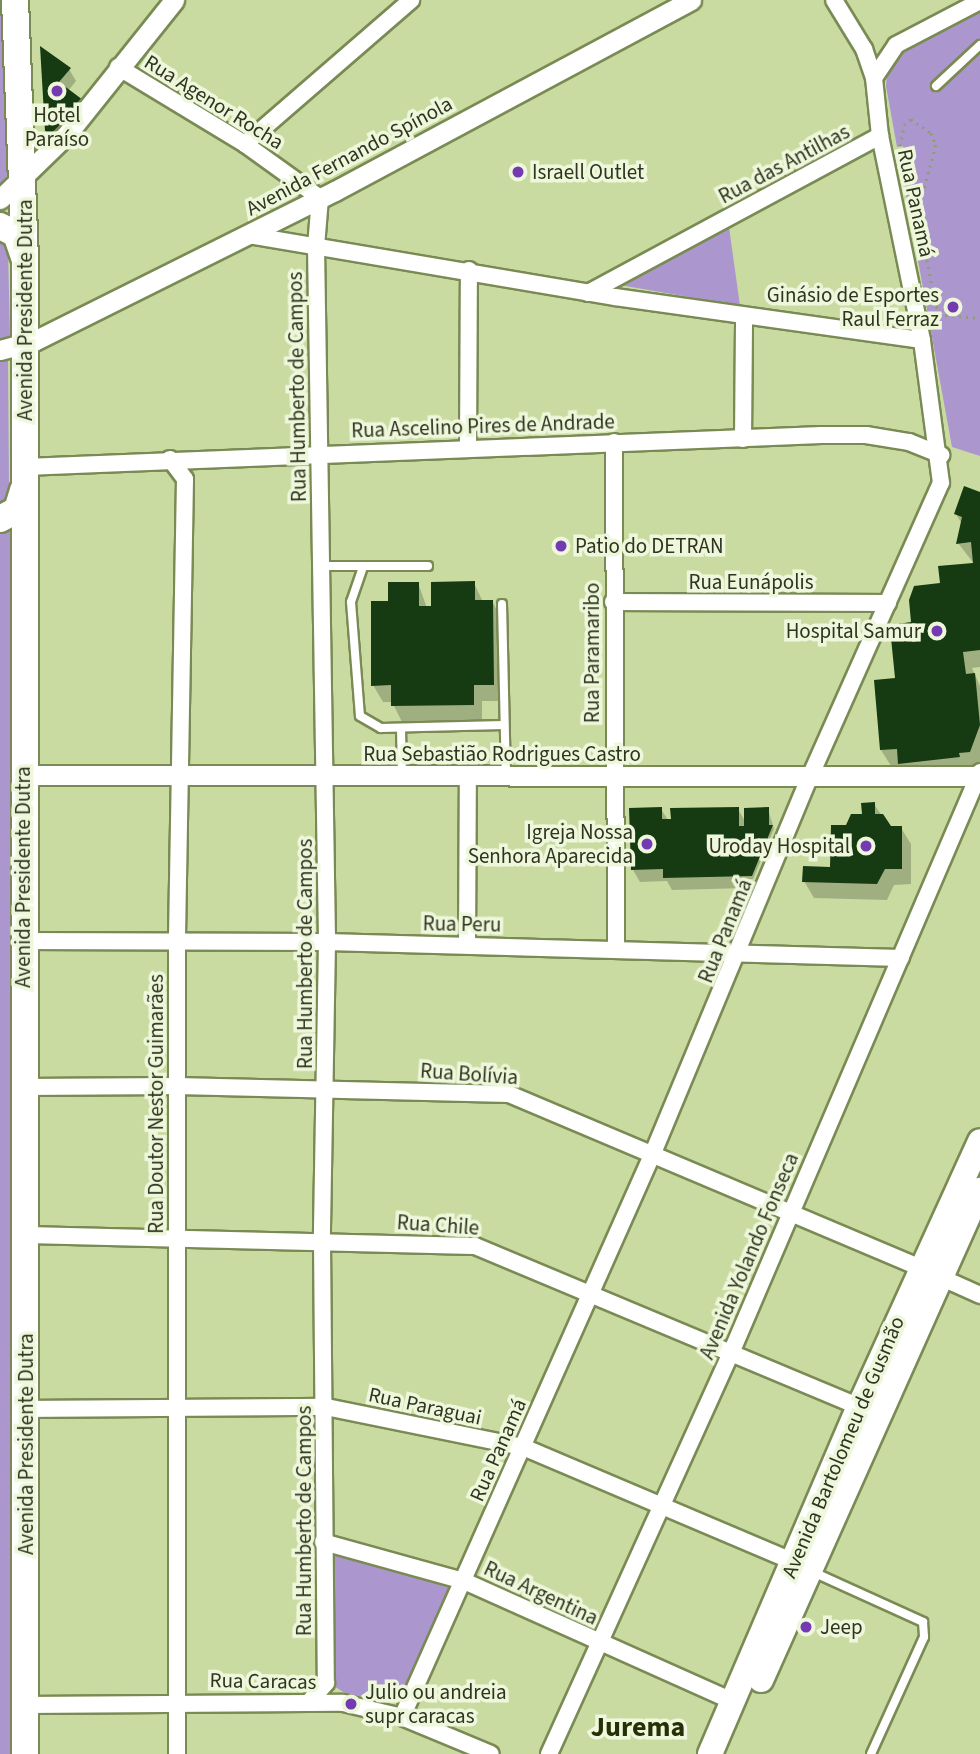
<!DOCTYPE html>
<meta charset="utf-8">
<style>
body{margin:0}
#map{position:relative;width:980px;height:1754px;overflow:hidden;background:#c9dba1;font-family:"Source Sans 3",sans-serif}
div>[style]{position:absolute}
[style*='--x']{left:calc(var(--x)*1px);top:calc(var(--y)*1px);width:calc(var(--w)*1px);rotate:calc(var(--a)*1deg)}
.green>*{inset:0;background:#ab96cd}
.shadow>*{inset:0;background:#0003}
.building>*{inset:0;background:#163a12}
.path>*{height:2.5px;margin-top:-1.25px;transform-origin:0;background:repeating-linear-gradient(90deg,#8f9d70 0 2px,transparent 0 7px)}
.roads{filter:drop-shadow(2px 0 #7a8a54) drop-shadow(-2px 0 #7a8a54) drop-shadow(0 2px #7a8a54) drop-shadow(0 -2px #7a8a54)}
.service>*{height:8px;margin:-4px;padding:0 4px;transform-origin:4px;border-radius:4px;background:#fff}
.minor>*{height:16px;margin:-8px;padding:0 8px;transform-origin:8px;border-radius:8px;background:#fff}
.tertiary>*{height:19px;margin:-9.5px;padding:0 9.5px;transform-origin:9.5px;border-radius:9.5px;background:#fff}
.primary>*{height:24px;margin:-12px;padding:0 12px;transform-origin:12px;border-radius:12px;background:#fff}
.trunk>*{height:26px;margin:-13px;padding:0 13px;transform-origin:13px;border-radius:13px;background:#fff}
.dots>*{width:19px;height:19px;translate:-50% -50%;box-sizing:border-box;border:4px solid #eef7db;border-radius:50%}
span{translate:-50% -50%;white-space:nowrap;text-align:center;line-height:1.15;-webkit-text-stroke:7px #eef7db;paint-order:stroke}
.street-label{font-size:21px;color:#2e341e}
.poi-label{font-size:21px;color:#2e341e}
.left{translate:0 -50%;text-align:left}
.right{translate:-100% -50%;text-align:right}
.district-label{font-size:28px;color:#262f06;font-weight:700}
</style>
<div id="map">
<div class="green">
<div style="clip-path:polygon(0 0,10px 172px,0 184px)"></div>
<div style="clip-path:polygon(980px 9px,980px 456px,952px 447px,901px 167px,906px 158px,903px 146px,897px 147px,886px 86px,887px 73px,904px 52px)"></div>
<div style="clip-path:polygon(729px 227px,740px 306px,620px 285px)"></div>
<div style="clip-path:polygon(0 239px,8px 249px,10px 339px,0 342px)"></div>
<div style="clip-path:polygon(8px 356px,9px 488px,8px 499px,0 504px,0 358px)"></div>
<div style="clip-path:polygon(19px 521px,11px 1754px,0 1754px,0 527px)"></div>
<div style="clip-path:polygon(332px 1552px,451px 1585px,399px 1700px,348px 1695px,334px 1686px)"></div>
</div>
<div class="shadow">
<div style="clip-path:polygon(42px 49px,69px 69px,76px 81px,68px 91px,57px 147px,49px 134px)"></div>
<div style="clip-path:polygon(980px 493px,980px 542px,968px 541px,980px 543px,980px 667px,972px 668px,980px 686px,980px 765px,909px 779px,901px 765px,891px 766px,881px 750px,876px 681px,896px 680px,913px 623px,942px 585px,975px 565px,958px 543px,962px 524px,956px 514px)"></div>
<div style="clip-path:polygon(418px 583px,427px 608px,474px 583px,483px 602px,492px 601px,501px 618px,502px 701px,482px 701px,482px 721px,402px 722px,392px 702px,383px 702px,373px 685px,389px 603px)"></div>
<div style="clip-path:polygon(874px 804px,890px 828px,901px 828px,911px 844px,911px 884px,894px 885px,887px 900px,814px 898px,804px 881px,831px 869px,847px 827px)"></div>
<div style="clip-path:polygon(661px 809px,668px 820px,738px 809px,746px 823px,768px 809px,774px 829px,753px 879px,746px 879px,746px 888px,672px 890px,667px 881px,640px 882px,633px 870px)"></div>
</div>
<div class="building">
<div style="clip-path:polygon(40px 46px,71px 68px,59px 82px,83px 100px,53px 136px,45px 131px)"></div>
<div style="clip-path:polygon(964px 486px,980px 492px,980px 650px,963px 652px,966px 674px,975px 673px,980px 725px,970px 752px,959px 753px,960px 757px,898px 764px,897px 749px,880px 750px,874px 680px,895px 678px,891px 638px,898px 624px,911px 622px,909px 600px,914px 586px,940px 583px,938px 566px,973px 563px,971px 542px,956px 544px,962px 517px,954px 514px)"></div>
<div style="clip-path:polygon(475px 581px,475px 600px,493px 600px,494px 685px,474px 685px,474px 705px,391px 706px,391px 685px,371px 686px,371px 601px,388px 601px,388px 582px,419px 582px,419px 606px,431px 606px,431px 582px)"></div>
<div style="clip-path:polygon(875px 802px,875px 814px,883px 814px,891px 826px,902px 826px,902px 869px,885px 869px,877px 884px,802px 882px,803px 866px,830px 867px,831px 825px,846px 825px,851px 814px,862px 814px,861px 803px)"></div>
<div style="clip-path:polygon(662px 807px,662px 819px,671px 819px,670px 808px,739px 807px,739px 826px,744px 826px,744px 808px,769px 807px,769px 825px,773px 825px,752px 876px,663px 878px,663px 869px,631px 870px,629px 808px)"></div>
</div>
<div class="path">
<div style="--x:900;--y:146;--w:21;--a:-79"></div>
<div style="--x:904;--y:125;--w:9;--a:-41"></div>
<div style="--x:911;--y:119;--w:24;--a:35"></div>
<div style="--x:931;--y:133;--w:13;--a:67"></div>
<div style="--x:936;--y:145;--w:69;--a:105"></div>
<div style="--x:918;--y:212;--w:96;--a:79.2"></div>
<div style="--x:936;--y:306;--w:13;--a:45"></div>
<div style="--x:945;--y:315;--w:35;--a:5"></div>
</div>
<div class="roads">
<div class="service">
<div style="--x:936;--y:86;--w:60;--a:-43"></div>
<div style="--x:321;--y:566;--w:107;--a:0"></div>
<div style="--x:363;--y:567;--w:37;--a:109"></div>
<div style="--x:351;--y:602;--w:114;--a:85.5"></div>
<div style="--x:360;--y:716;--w:24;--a:30"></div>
<div style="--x:381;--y:728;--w:123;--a:-1.4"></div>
<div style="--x:502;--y:604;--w:172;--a:88.7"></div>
<div style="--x:401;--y:728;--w:46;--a:88.8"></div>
<div style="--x:813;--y:1572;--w:121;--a:24.4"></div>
<div style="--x:923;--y:1622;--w:15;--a:86"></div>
<div style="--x:924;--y:1637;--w:128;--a:114.4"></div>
</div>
<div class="minor">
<div style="--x:118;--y:67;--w:149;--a:31.2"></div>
<div style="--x:245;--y:144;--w:92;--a:35.8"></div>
<div style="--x:320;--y:198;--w:49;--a:94.7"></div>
<div style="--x:316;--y:247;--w:695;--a:89.09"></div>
<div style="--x:327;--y:942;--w:300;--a:91"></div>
<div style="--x:322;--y:1242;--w:441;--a:89.5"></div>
<div style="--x:326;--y:1683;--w:25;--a:132"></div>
<div style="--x:874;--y:78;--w:40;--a:-56"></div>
<div style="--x:896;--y:45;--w:95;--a:-27.6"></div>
<div style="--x:245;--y:144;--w:220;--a:-40.9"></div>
<div style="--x:248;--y:235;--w:372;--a:9.6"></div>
<div style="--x:615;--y:297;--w:310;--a:8"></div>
<div style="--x:588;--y:293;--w:332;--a:-28.3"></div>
<div style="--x:743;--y:439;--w:123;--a:-89.5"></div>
<div style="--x:614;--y:442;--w:506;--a:89.77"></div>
<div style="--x:468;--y:447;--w:177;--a:-89.7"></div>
<div style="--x:170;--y:459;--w:25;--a:53"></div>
<div style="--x:185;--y:479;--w:464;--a:91"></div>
<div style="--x:177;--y:943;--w:811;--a:90"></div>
<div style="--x:25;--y:467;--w:797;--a:-2.3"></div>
<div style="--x:821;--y:435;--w:45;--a:0"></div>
<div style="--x:866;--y:435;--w:44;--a:9.2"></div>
<div style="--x:909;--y:442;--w:35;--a:22"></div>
<div style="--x:613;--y:602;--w:275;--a:0.2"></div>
<div style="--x:22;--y:941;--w:305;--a:0.2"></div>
<div style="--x:327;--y:942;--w:574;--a:1.6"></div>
<div style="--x:467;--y:945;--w:169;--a:-89.7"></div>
<div style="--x:23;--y:1087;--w:154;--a:-0.4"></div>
<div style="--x:177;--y:1086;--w:332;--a:1.4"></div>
<div style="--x:509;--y:1094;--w:446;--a:22.9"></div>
<div style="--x:25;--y:1235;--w:450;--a:1.4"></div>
<div style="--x:475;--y:1246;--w:416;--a:22.7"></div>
<div style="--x:940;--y:1277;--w:44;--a:24.2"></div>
<div style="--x:27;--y:1409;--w:299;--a:-0.4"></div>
<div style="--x:326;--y:1407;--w:201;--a:11.5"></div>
<div style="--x:523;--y:1447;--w:292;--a:23"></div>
<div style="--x:323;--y:1542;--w:146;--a:15.5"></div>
<div style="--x:464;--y:1581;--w:296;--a:24.1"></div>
<div style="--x:25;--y:1705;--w:318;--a:-0.4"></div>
<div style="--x:343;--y:1703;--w:61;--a:13.3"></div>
<div style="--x:402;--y:1717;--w:96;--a:22.6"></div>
<div style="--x:402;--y:1717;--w:617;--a:-66.01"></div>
<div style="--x:653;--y:1153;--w:405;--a:-67.4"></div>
<div style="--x:809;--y:779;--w:324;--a:-66"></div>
<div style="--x:941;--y:483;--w:144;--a:-97.6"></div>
<div style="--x:922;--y:340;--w:208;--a:-101.6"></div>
<div style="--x:880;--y:136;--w:58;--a:-95.9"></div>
<div style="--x:874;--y:78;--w:31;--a:-109"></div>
<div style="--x:864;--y:49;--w:57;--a:-121.5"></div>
<div style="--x:549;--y:1754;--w:440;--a:-65.6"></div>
<div style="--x:731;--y:1353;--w:632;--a:-66.8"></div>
</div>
<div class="tertiary">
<div style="--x:0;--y:199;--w:95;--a:-44.1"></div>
<div style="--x:68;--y:133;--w:170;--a:-51.4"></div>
<div style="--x:0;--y:350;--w:35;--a:-15"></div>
<div style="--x:34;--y:341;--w:336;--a:-26.5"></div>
<div style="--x:335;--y:191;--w:404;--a:-28.2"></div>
<div style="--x:23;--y:775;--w:957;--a:0.06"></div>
</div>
<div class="primary">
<div style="--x:761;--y:1680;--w:537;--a:-65.92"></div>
<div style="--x:710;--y:1754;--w:378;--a:-66.8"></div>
<div style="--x:859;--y:1407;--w:292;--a:-65.5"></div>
</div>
<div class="trunk">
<div style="--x:15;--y:0;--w:262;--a:87.8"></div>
<div style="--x:25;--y:262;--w:1492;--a:90"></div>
<div style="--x:0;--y:226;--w:18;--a:27"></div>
<div style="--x:16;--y:234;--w:24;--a:71"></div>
<div style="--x:0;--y:519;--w:19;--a:-28"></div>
<div style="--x:17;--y:510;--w:21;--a:-73"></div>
</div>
</div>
<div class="dots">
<div style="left:57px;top:91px;background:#733ab1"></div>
<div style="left:518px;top:172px;background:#733ab1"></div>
<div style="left:953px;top:307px;background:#733ab1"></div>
<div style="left:561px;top:546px;background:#733ab1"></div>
<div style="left:937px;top:631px;background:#733ab1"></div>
<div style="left:647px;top:844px;background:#733ab1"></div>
<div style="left:866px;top:846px;background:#733ab1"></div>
<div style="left:806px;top:1627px;background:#733ab1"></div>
<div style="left:351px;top:1704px;background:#733ab1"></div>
</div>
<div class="street-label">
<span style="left:214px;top:102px;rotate:32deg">Rua Agenor Rocha</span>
<span style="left:349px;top:156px;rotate:-28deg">Avenida Fernando Spínola</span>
<span style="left:784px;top:164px;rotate:-28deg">Rua das Antilhas</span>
<span style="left:916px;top:203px;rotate:78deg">Rua Panamá</span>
<span style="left:25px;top:310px;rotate:-90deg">Avenida Presidente Dutra</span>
<span style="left:297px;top:387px;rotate:-91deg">Rua Humberto de Campos</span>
<span style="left:483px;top:426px;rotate:-2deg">Rua Ascelino Pires de Andrade</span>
<span style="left:751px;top:582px">Rua Eunápolis</span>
<span style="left:592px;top:653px;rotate:-90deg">Rua Paramaribo</span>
<span style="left:502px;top:754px">Rua Sebastião Rodrigues Castro</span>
<span style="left:23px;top:877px;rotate:-90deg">Avenida Presidente Dutra</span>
<span style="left:462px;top:924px;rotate:1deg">Rua Peru</span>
<span style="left:725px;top:931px;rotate:-68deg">Rua Panamá</span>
<span style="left:305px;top:954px;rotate:-90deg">Rua Humberto de Campos</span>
<span style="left:469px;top:1074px;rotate:4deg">Rua Bolívia</span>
<span style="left:156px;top:1104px;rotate:-90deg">Rua Doutor Nestor Guimarães</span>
<span style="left:438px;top:1225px;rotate:4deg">Rua Chile</span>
<span style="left:749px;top:1256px;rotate:-67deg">Avenida Yolando Fonseca</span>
<span style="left:425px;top:1406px;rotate:12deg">Rua Paraguai</span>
<span style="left:26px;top:1444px;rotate:-90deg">Avenida Presidente Dutra</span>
<span style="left:843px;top:1447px;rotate:-67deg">Avenida Bartolomeu de Gusmão</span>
<span style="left:498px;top:1450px;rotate:-66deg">Rua Panamá</span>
<span style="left:304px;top:1521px;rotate:-90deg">Rua Humberto de Campos</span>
<span style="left:541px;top:1593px;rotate:25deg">Rua Argentina</span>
<span style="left:263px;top:1681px;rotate:1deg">Rua Caracas</span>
</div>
<div class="poi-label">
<span style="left:57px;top:127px">Hotel<br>Paraíso</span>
<span class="left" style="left:532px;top:172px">Israell Outlet</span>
<span class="right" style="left:939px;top:307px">Ginásio de Esportes<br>Raul Ferraz</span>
<span class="left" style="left:575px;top:546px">Patio do DETRAN</span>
<span class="right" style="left:921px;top:631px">Hospital Samur</span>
<span class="right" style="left:633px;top:844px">Igreja Nossa<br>Senhora Aparecida</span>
<span class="right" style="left:850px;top:846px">Uroday Hospital</span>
<span class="left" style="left:820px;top:1627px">Jeep</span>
<span class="left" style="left:365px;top:1704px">Julio ou andreia<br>supr caracas</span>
</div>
<div class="district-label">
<span style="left:638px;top:1727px">Jurema</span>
</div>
</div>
